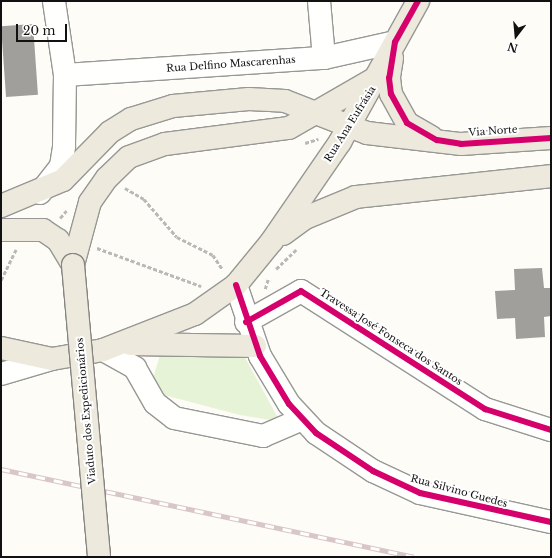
<!DOCTYPE html>
<meta charset="utf-8">
<style>
body{margin:0}
#map{position:relative;width:552px;height:558px;overflow:hidden;background:#fdfcf7;font-family:"Libre Baskerville",serif}
div>[style]{position:absolute}
[style*='--x']{left:calc(var(--x)*1px);top:calc(var(--y)*1px);width:calc(var(--w)*1px);rotate:calc(var(--a)*1deg)}
.green>*{inset:0;background:#e7f3d7}
.building>*{inset:0;background:#a19f9c;transform-origin:0 0}
.path>*{height:2.5px;margin-top:-1.25px;transform-origin:0;background:repeating-linear-gradient(90deg,#b9b9b8 0 4px,transparent 0 6px)}
.roads{filter:drop-shadow(1px 0 #979795) drop-shadow(-1px 0 #979795) drop-shadow(0 1px #979795) drop-shadow(0 -1px #979795)}
.minor>*{height:22px;margin:-11px;padding:0 11px;transform-origin:11px;border-radius:11px;background:#fffffe}
.major>*{height:22px;margin:-11px;padding:0 11px;transform-origin:11px;border-radius:11px;background:#ede9dc}
.rail>*{height:4.5px;margin-top:-2.25px;transform-origin:0;background:repeating-linear-gradient(90deg,#fff 0 9px,#d9c6c7 0 18px);box-sizing:border-box;border-block:1px solid #d9c6c7}
.bridges{filter:drop-shadow(1px 0 #858482) drop-shadow(-1px 0 #858482) drop-shadow(0 1px #858482) drop-shadow(0 -1px #858482)}
.major-bridge>*{height:22px;margin:-11px;padding:0 11px;transform-origin:11px;border-radius:11px;background:#ede9dc}
.cycleway>*{height:6px;margin:-3px;padding:0 3px;transform-origin:3px;border-radius:3px;background:#d6006c}
span{translate:-50% -50%;white-space:nowrap;text-align:center;line-height:1.15;-webkit-text-stroke:4px #fff;paint-order:stroke}
.street-label{font-size:10px;color:#111}
.frame{position:absolute;inset:0;border:2px solid #111;pointer-events:none}
.north{position:absolute;left:496px;top:16px;width:40px;height:40px;-webkit-text-stroke:3px #fff;paint-order:stroke;rotate:196deg;font-size:11px;font-weight:700;line-height:16px;text-align:center;color:#111}
.north::after{content:'';display:block;margin:auto;width:14px;height:18px;background:#111;clip-path:polygon(50% 0,100% 100%,50% 72%,0 100%)}
.scale{position:absolute;left:16px;top:24px;width:51px;height:18px;box-sizing:border-box;border:2px solid #111;border-top:0;padding-left:5px;font-size:12px;line-height:14px;white-space:nowrap;color:#111;-webkit-text-stroke:3px #fff;paint-order:stroke}
</style>
<div id="map">
<div class="green">
<div style="clip-path:polygon(161px 352px,242px 352px,278px 418px,270px 420px,240px 415px,160px 394px,153px 378px)"></div>
</div>
<div class="building">
<div style="left:33px;top:24px;width:71px;height:32px;rotate:86deg"></div>
<div style="clip-path:polygon(542px 268px,544px 288px,551px 288px,551px 316px,544px 317px,545px 337px,516px 339px,515px 318px,497px 319px,495px 291px,515px 290px,514px 269px)"></div>
</div>
<div class="path">
<div style="--x:305;--y:143;--w:14;--a:-17"></div>
<div style="--x:125;--y:188;--w:22;--a:30"></div>
<div style="--x:144;--y:199;--w:50;--a:49"></div>
<div style="--x:177;--y:237;--w:40;--a:26.6"></div>
<div style="--x:213;--y:255;--w:18;--a:56"></div>
<div style="--x:60;--y:218;--w:11;--a:-49"></div>
<div style="--x:97;--y:248;--w:111;--a:20.1"></div>
<div style="--x:276;--y:269;--w:28;--a:-44"></div>
<div style="--x:1;--y:280;--w:34;--a:-64"></div>
<div style="--x:265;--y:289;--w:10;--a:-73"></div>
</div>
<div class="roads">
<div class="minor">
<div style="--x:319;--y:1;--w:57;--a:85"></div>
<div style="--x:65;--y:75;--w:260;--a:-3.8"></div>
<div style="--x:324;--y:58;--w:73;--a:-12.7"></div>
<div style="--x:40;--y:193;--w:34;--a:-52"></div>
<div style="--x:61;--y:166;--w:20;--a:-81"></div>
<div style="--x:64;--y:146;--w:71;--a:-89.2"></div>
<div style="--x:65;--y:75;--w:75;--a:-98.5"></div>
<div style="--x:236;--y:285;--w:75;--a:71.3"></div>
<div style="--x:260;--y:356;--w:56;--a:58.9"></div>
<div style="--x:289;--y:404;--w:40;--a:47"></div>
<div style="--x:316;--y:433;--w:69;--a:33.7"></div>
<div style="--x:373;--y:471;--w:52;--a:25.1"></div>
<div style="--x:420;--y:493;--w:134;--a:12.5"></div>
<div style="--x:246;--y:322;--w:63;--a:-29.4"></div>
<div style="--x:301;--y:291;--w:219;--a:32.7"></div>
<div style="--x:485;--y:409;--w:69;--a:17.7"></div>
<div style="--x:103;--y:350;--w:37;--a:29"></div>
<div style="--x:135;--y:368;--w:40;--a:60.3"></div>
<div style="--x:155;--y:403;--w:24;--a:38"></div>
<div style="--x:174;--y:418;--w:91;--a:11.4"></div>
<div style="--x:263;--y:436;--w:40;--a:-23.4"></div>
<div style="--x:1;--y:374;--w:53;--a:-16.4"></div>
</div>
<div class="major">
<div style="--x:392;--y:58;--w:20;--a:99"></div>
<div style="--x:389;--y:78;--w:16;--a:83"></div>
<div style="--x:391;--y:94;--w:33;--a:61"></div>
<div style="--x:407;--y:123;--w:28;--a:30"></div>
<div style="--x:1;--y:206;--w:67;--a:-22.8"></div>
<div style="--x:63;--y:180;--w:67;--a:-45.6"></div>
<div style="--x:110;--y:132;--w:25;--a:-32"></div>
<div style="--x:131;--y:119;--w:44;--a:-17.2"></div>
<div style="--x:173;--y:106;--w:76;--a:-5.3"></div>
<div style="--x:249;--y:99;--w:36;--a:3"></div>
<div style="--x:285;--y:101;--w:88;--a:21.3"></div>
<div style="--x:367;--y:133;--w:95;--a:6.7"></div>
<div style="--x:461;--y:144;--w:90;--a:-3.8"></div>
<div style="--x:1;--y:230;--w:42;--a:0"></div>
<div style="--x:43;--y:230;--w:18;--a:34"></div>
<div style="--x:58;--y:240;--w:29;--a:59"></div>
<div style="--x:283;--y:234;--w:27;--a:-36"></div>
<div style="--x:305;--y:218;--w:55;--a:-22.4"></div>
<div style="--x:356;--y:197;--w:196;--a:-6.1"></div>
<div style="--x:73;--y:265;--w:65;--a:-74.9"></div>
<div style="--x:90;--y:202;--w:29;--a:-55"></div>
<div style="--x:107;--y:178;--w:30;--a:-44"></div>
<div style="--x:129;--y:157;--w:38;--a:-20"></div>
<div style="--x:165;--y:144;--w:125;--a:-7.4"></div>
<div style="--x:289;--y:128;--w:100;--a:-29.9"></div>
<div style="--x:131;--y:344;--w:124;--a:0.9"></div>
<div style="--x:1;--y:348;--w:52;--a:12.2"></div>
<div style="--x:52;--y:359;--w:52;--a:-10"></div>
<div style="--x:103;--y:350;--w:99;--a:-21.4"></div>
<div style="--x:195;--y:314;--w:50;--a:-35.3"></div>
<div style="--x:236;--y:285;--w:57;--a:-50.7"></div>
<div style="--x:272;--y:241;--w:120;--a:-55.5"></div>
<div style="--x:340;--y:142;--w:161;--a:-61"></div>
</div>
</div>
<div class="rail">
<div style="--x:1;--y:469;--w:422;--a:12"></div>
</div>
<div class="bridges">
<div class="major-bridge">
<div style="--x:73;--y:265;--w:293;--a:84.9"></div>
</div>
</div>
<div class="cycleway">
<div style="--x:418;--y:1;--w:47;--a:119.3"></div>
<div style="--x:395;--y:42;--w:36;--a:99"></div>
<div style="--x:389;--y:78;--w:16;--a:83"></div>
<div style="--x:391;--y:94;--w:33;--a:61"></div>
<div style="--x:407;--y:123;--w:34;--a:30"></div>
<div style="--x:437;--y:140;--w:24;--a:9"></div>
<div style="--x:461;--y:144;--w:90;--a:-3.8"></div>
<div style="--x:236;--y:285;--w:75;--a:71.3"></div>
<div style="--x:260;--y:356;--w:56;--a:58.9"></div>
<div style="--x:289;--y:404;--w:40;--a:47"></div>
<div style="--x:316;--y:433;--w:69;--a:33.7"></div>
<div style="--x:373;--y:471;--w:52;--a:25.1"></div>
<div style="--x:420;--y:493;--w:134;--a:12.5"></div>
<div style="--x:246;--y:322;--w:63;--a:-29.4"></div>
<div style="--x:301;--y:291;--w:219;--a:32.7"></div>
<div style="--x:485;--y:409;--w:69;--a:17.7"></div>
</div>
<div class="street-label">
<span style="left:231px;top:64px;rotate:-4deg">Rua Delfino Mascarenhas</span>
<span style="left:350px;top:124px;rotate:-58deg">Rua Ana Eufrásia</span>
<span style="left:493px;top:131px;rotate:-4deg">Via Norte</span>
<span style="left:391px;top:337px;rotate:33deg">Travessa José Fonseca dos Santos</span>
<span style="left:86px;top:411px;rotate:-95deg">Viaduto dos Expedicionários</span>
<span style="left:459px;top:491px;rotate:15deg">Rua Silvino Guedes</span>
</div>
<div class="frame"></div>
<div class="north">N</div>
<div class="scale">20 m</div>
</div>
